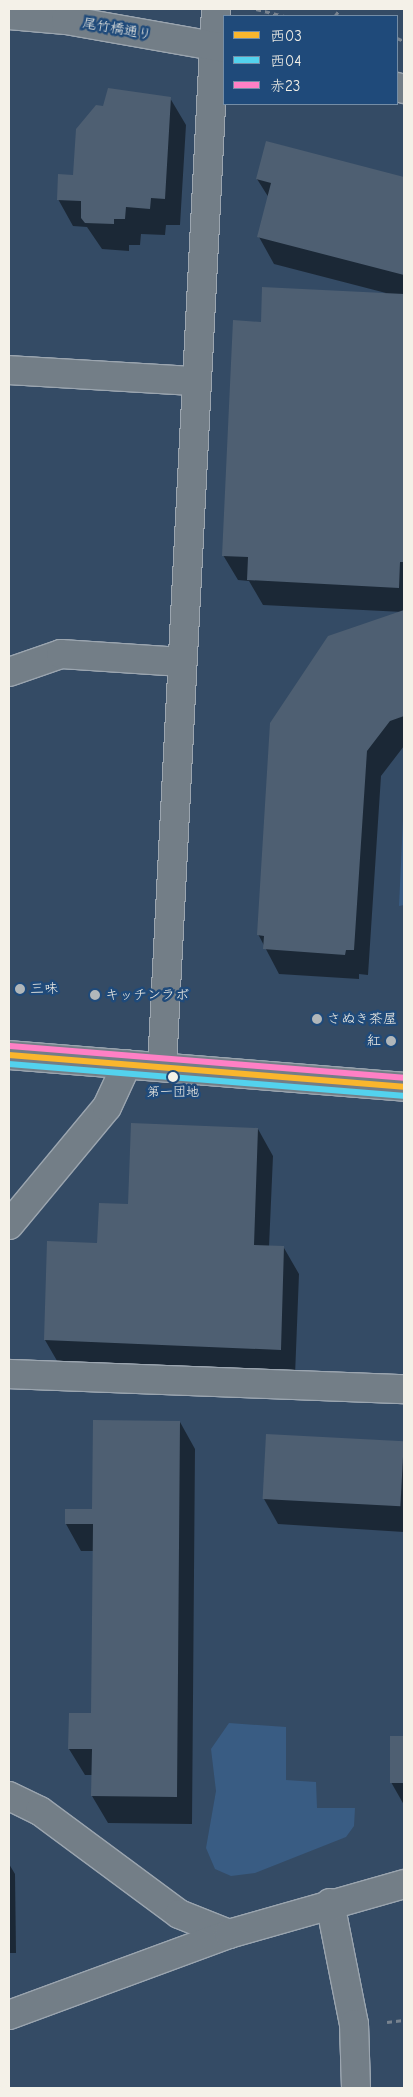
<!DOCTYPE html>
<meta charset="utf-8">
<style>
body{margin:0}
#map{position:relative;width:413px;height:2097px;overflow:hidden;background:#344b65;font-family:"Comic Neue","Klee One",sans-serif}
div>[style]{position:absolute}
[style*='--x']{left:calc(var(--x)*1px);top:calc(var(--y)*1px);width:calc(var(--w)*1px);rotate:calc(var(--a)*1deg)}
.green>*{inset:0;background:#395c83}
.shadow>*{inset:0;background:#0007}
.building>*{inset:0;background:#4e5f72;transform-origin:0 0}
.path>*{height:3px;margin-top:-1.5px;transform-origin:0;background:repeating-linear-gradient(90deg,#78838f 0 5px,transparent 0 9px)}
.roads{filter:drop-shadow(1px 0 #9ba5af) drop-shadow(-1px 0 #9ba5af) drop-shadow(0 1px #9ba5af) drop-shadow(0 -1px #9ba5af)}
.street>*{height:28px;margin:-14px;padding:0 14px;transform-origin:14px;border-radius:14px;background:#737e87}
.secondary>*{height:28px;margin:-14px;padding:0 14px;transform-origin:14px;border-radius:14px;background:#737e87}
.bus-1>*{height:6px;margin:-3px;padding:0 3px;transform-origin:3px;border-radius:3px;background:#fab62d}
.bus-2>*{height:6px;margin:-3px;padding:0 3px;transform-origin:3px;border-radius:3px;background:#53d2ee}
.bus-3>*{height:6px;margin:-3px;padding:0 3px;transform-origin:3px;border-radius:3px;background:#ff80c5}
.dots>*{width:14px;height:14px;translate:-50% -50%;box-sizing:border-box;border:2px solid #1f4a7a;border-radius:50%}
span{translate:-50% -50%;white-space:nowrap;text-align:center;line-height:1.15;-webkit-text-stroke:5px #1f4a7a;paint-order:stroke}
.bus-label{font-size:13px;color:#f4f1e8}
.street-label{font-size:14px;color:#f4f1e8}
.poi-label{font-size:14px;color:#f4f1e8}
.left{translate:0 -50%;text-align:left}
.right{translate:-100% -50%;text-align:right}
.frame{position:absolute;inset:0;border:10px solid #f4f1e8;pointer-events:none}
.legend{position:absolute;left:223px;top:15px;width:175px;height:90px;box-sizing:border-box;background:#1f4a7a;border:1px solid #748da6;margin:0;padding:6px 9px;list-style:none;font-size:15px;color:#f4f1e8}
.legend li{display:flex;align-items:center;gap:10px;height:25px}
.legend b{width:25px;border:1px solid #748da6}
</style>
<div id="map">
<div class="green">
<div style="clip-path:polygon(404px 798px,404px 905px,399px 906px)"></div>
<div style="clip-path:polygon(229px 1723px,286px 1727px,286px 1780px,316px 1782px,317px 1808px,355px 1808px,354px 1826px,346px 1837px,255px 1873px,231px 1876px,215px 1869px,206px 1848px,216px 1791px,211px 1749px)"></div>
</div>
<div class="shadow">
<div style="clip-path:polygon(170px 98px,186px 125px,180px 225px,166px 225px,165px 235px,141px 234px,140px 245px,129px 245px,129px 251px,102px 249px,87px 227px,73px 226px,58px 199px,75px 176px,104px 107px)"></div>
<div style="clip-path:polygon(267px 142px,404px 178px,404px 746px,381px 776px,368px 975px,359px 974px,359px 979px,279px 974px,258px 934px,403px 612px,263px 605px,249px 581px,238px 580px,223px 555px,262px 323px,386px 293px,274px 264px,259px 237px,269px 198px,257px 179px)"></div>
<div style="clip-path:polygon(258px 1129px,273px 1156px,269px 1247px,284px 1248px,299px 1274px,295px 1376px,60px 1366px,45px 1340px,98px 1244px,129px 1205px)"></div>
<div style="clip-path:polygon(180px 1422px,195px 1449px,192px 1824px,108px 1823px,92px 1796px,93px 1775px,85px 1775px,69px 1749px,93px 1714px,94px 1551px,81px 1551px,66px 1524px,94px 1510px)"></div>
<div style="clip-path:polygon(267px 1436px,404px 1444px,404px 1532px,278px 1524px,264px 1499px)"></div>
<div style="clip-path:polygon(391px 1737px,404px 1737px,404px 1805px,391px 1782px)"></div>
<div style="clip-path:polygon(9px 1864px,15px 1874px,16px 1953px,9px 1953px)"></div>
</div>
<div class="building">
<div style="clip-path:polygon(108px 88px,171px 97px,165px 199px,151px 198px,150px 209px,126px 207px,125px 219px,114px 219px,114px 224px,85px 223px,81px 218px,81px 201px,57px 200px,58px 174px,73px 175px,76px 129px,96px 105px,103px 106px)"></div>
<div style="clip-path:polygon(266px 141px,404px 177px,404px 275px,257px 237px,271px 183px,256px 179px)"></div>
<div style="clip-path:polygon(262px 287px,404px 294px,404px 562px,400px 562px,399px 588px,247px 580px,248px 557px,222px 556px,233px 320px,261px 322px)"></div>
<div style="clip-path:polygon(404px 610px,404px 716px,390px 721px,367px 751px,354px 950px,346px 950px,345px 955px,263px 949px,264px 936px,257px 935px,270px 723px,328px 636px)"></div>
<div style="clip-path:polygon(131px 1123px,258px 1128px,254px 1245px,284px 1246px,281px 1350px,44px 1340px,47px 1241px,97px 1243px,99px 1203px,128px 1204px)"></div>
<div style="clip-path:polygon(93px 1420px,180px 1421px,177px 1797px,91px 1796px,92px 1749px,68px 1749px,69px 1713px,91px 1713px,93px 1524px,65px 1524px,65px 1509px,92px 1509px)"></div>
<div style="left:266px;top:1434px;width:138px;height:65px;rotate:3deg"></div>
<div style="left:390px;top:1736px;width:14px;height:47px"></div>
</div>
<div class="path">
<div style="--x:256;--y:9;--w:29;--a:14"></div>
<div style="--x:335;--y:16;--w:9;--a:-54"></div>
<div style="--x:397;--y:38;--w:8;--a:23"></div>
<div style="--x:387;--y:2022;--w:17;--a:-7"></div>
</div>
<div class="roads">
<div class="street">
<div style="--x:9;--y:370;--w:187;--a:3.4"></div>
<div style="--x:9;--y:672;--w:55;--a:-19.1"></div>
<div style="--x:61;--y:654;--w:121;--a:3.8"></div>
<div style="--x:162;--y:1067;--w:1059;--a:-87.08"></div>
<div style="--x:9;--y:1225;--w:153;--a:-50.3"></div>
<div style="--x:107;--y:1107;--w:47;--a:-65.1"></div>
<div style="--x:9;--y:1374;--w:395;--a:2.2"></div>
<div style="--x:9;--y:1796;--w:34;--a:26"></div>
<div style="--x:40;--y:1811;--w:173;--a:36.5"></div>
<div style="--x:179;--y:1914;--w:54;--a:21.8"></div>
<div style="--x:330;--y:1903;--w:123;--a:78.8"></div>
<div style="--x:354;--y:2024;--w:64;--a:88.2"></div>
<div style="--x:9;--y:2015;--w:234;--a:-20.2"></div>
<div style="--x:229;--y:1934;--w:182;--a:-15.9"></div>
</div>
<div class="secondary">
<div style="--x:9;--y:15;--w:57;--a:5"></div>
<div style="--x:66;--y:20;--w:160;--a:10"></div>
<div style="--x:397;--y:87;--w:7;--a:16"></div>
<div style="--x:9;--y:1055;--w:396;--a:4.6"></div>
</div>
</div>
<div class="bus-1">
<div style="--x:9;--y:1055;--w:396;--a:4.6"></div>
</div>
<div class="bus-2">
<div style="--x:9;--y:1064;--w:395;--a:4.6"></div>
</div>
<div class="bus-3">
<div style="--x:10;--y:1046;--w:395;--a:4.6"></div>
</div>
<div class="dots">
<div style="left:20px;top:989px;background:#b1b7ba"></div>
<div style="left:95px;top:995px;background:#b1b7ba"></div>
<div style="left:317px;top:1019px;background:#b1b7ba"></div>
<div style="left:391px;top:1041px;background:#b1b7ba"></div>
<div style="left:173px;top:1077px;background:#f4f1e8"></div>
</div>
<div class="bus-label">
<span style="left:173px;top:1092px">第一団地</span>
</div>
<div class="street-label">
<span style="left:117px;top:29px;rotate:10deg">尾竹橋通り</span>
</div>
<div class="poi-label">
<span class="left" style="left:30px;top:989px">三味</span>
<span class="left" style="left:105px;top:995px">キッチンラボ</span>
<span class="left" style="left:327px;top:1019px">さぬき茶屋</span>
<span class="right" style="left:381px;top:1041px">紅</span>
</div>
<div class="frame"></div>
<ul class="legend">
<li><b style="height:6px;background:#fab62d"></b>西03</li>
<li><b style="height:6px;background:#53d2ee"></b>西04</li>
<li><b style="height:6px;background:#ff80c5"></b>赤23</li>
</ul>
</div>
